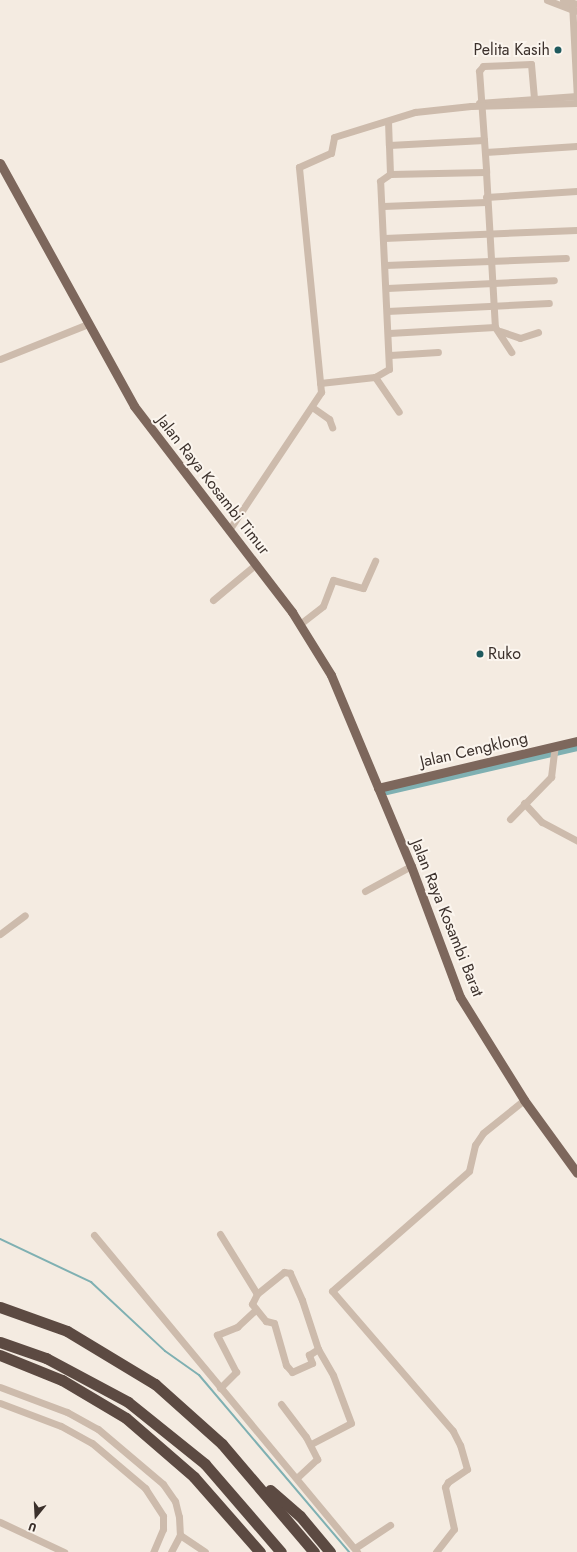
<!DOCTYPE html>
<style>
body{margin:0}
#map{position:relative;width:577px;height:1552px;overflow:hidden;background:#f4ebe1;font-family:Jost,sans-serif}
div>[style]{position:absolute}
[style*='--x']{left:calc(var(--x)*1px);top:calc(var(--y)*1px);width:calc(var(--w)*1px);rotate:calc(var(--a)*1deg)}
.stream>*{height:2px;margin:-1px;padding:0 1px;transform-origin:1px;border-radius:1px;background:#7fb0b2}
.canal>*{height:6px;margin:-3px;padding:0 3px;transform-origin:3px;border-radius:3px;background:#7fb0b2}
.minor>*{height:7px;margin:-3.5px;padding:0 3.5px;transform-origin:3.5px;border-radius:3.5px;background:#cdbbac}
.major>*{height:9px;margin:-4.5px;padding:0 4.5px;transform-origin:4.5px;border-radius:4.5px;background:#7d675c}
.highway>*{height:11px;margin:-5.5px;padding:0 5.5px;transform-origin:5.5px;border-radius:5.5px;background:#5c4a42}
.dots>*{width:11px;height:11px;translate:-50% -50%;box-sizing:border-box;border:2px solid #fbf5ee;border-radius:50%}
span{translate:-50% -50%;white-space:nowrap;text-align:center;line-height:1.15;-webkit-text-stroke:4px #fbf5ee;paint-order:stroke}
.poi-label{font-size:16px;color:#3b302b}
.right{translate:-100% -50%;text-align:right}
.left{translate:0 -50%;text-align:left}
.street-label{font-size:16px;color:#3b302b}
.north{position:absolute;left:16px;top:1496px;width:40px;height:40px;-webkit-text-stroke:3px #fbf5ee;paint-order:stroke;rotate:198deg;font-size:11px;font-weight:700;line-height:16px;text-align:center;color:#3b302b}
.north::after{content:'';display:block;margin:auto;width:14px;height:18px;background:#3b302b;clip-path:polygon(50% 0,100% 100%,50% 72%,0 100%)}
</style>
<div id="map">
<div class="stream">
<div style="--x:0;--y:1239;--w:101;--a:25.3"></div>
<div style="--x:91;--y:1282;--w:101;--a:43"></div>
<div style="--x:165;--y:1351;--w:42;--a:35.2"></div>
<div style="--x:199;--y:1375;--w:232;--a:49.7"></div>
</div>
<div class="canal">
<div style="--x:387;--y:792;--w:195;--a:-13"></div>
</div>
<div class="minor">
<div style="--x:547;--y:0;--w:30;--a:21"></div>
<div style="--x:563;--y:0;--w:15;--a:16"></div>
<div style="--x:572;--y:3;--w:97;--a:87"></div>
<div style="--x:479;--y:103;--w:98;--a:-4.1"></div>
<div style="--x:388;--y:121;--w:24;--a:88"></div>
<div style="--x:484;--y:140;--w:32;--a:86"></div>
<div style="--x:486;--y:172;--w:96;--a:178.8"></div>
<div style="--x:390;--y:174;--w:29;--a:-92"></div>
<div style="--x:389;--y:145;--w:95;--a:-3"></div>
<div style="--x:484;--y:140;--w:69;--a:-94.1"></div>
<div style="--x:479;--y:71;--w:6;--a:-51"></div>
<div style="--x:483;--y:66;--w:48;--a:-2.4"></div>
<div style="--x:531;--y:64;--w:35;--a:85"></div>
<div style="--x:485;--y:152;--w:92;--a:-3.7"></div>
<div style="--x:486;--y:172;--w:155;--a:86.7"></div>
<div style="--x:486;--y:197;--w:91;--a:-3.8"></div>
<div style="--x:383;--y:206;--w:103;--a:-2.2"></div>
<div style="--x:384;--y:238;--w:193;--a:-2.4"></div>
<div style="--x:385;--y:265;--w:181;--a:-2.2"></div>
<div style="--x:387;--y:288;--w:167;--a:-2.7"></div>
<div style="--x:387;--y:311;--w:162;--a:-2.8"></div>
<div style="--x:500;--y:331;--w:21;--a:19"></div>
<div style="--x:520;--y:338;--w:19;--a:-18"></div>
<div style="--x:389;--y:333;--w:106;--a:-3.2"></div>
<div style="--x:495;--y:327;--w:30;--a:57"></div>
<div style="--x:390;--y:355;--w:48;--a:-3.6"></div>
<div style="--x:0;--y:359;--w:95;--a:-21.7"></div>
<div style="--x:375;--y:377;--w:42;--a:55.6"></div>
<div style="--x:320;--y:383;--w:55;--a:-6.2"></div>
<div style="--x:375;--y:377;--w:16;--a:-30"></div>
<div style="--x:389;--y:369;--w:188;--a:-92.7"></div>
<div style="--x:380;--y:181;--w:12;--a:-35"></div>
<div style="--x:312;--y:407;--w:21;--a:35"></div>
<div style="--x:329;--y:419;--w:9;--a:69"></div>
<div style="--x:229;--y:530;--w:166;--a:-56.3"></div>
<div style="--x:321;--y:392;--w:226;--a:-95.6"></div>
<div style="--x:299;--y:167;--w:35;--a:-24"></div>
<div style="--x:331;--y:153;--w:16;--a:-79"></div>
<div style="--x:334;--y:137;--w:85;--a:-17.2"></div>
<div style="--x:415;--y:112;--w:56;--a:-6.1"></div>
<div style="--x:471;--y:106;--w:106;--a:-1.6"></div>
<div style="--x:213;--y:600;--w:56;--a:-39.9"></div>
<div style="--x:300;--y:624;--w:29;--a:-38"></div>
<div style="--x:323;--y:606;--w:28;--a:-69"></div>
<div style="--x:333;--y:580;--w:31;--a:15"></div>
<div style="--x:363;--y:588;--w:30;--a:-66"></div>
<div style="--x:524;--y:803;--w:26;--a:47"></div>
<div style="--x:542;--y:822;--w:40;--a:28"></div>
<div style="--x:510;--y:819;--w:59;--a:-45.7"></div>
<div style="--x:551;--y:777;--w:31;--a:-83"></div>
<div style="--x:365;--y:891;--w:52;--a:-28.5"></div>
<div style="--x:0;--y:934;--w:31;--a:-37"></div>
<div style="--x:220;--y:1234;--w:70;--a:58.3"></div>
<div style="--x:94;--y:1235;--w:412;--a:50.3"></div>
<div style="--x:0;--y:1387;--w:72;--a:20.5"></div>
<div style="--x:67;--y:1412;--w:35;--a:29"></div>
<div style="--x:98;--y:1429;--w:85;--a:40.2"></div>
<div style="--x:163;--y:1484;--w:21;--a:55"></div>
<div style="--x:175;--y:1501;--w:16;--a:76"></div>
<div style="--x:179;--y:1517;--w:18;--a:87"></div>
<div style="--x:180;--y:1535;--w:19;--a:118"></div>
<div style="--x:220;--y:1388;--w:23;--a:-45"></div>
<div style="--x:236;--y:1372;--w:42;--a:-117.2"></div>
<div style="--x:217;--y:1335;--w:22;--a:-22"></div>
<div style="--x:237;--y:1327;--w:26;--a:-43"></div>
<div style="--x:0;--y:1403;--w:65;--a:20.7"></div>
<div style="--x:61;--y:1426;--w:35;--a:29"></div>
<div style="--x:92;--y:1443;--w:70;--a:40.3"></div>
<div style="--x:145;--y:1488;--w:33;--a:57"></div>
<div style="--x:163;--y:1516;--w:13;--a:90"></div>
<div style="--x:163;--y:1529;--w:25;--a:113"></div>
<div style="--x:281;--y:1404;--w:41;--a:52.9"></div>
<div style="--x:306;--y:1437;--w:25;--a:63"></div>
<div style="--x:317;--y:1459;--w:26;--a:137"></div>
<div style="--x:311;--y:1444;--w:45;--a:-27.7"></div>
<div style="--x:351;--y:1423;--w:51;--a:-110.6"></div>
<div style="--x:333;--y:1375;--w:30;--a:-120"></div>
<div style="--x:318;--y:1349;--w:52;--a:-108.1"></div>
<div style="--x:302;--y:1300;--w:30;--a:-114"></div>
<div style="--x:290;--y:1273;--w:6;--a:-171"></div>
<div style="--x:284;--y:1272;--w:35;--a:141"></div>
<div style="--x:257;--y:1294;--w:11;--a:117"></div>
<div style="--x:252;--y:1304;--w:22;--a:51"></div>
<div style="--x:266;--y:1321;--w:8;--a:14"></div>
<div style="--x:274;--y:1323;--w:44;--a:74.1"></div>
<div style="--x:286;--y:1365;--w:9;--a:49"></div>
<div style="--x:292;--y:1372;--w:22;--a:-24"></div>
<div style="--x:312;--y:1363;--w:9;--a:-111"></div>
<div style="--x:309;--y:1355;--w:11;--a:-34"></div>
<div style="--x:0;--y:1522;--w:71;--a:25.1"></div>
<div style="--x:180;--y:1535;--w:30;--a:34"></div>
<div style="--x:355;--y:1548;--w:42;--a:-33.3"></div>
<div style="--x:436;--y:1552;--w:29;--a:-52"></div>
<div style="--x:454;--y:1529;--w:43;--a:-102.1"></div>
<div style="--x:445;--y:1487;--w:6;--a:-59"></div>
<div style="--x:448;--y:1482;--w:23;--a:-34"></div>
<div style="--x:467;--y:1469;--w:25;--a:-106"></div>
<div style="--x:460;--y:1445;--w:16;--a:-117"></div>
<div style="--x:453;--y:1431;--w:185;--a:-130.8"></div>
<div style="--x:332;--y:1291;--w:182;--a:-41.2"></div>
<div style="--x:469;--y:1171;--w:27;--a:-77"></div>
<div style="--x:475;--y:1145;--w:14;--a:-56"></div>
<div style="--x:483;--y:1133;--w:53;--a:-38.8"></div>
</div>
<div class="major">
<div style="--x:0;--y:163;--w:277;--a:61.1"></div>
<div style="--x:134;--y:406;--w:260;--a:52.5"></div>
<div style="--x:292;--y:612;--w:74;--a:58.2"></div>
<div style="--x:331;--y:675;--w:207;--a:67.3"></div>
<div style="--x:411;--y:866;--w:140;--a:69.5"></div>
<div style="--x:460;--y:997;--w:121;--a:58.1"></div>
<div style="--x:524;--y:1100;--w:90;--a:54"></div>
<div style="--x:378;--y:788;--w:204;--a:-13.3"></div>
</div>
<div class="highway">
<div style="--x:0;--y:1307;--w:71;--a:19.7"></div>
<div style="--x:67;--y:1331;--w:103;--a:31.1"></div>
<div style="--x:155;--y:1384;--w:90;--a:41.8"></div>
<div style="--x:222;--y:1444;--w:142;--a:49.6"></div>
<div style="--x:0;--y:1342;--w:49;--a:19.2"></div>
<div style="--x:46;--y:1358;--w:93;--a:28.2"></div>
<div style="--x:128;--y:1402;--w:99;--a:38.8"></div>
<div style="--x:205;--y:1464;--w:116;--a:49.2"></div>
<div style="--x:0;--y:1355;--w:67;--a:22"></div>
<div style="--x:62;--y:1380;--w:74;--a:30.7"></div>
<div style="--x:126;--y:1418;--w:90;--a:40.9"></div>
<div style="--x:194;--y:1477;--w:100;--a:48.7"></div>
<div style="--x:270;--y:1490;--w:40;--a:41"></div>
<div style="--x:300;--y:1516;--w:47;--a:50.2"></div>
</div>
<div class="dots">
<div style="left:558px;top:50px;background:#1f5a5e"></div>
<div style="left:480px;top:654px;background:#1f5a5e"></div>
</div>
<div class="poi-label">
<span class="right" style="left:550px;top:50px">Pelita Kasih</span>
<span class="left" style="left:488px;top:654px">Ruko</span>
</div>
<div class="street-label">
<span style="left:213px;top:485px;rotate:52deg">Jalan Raya Kosambi Timur</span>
<span style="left:474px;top:750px;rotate:-13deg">Jalan Cengklong</span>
<span style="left:447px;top:918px;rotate:68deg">Jalan Raya Kosambi Barat</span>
</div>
<div class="north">U</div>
</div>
